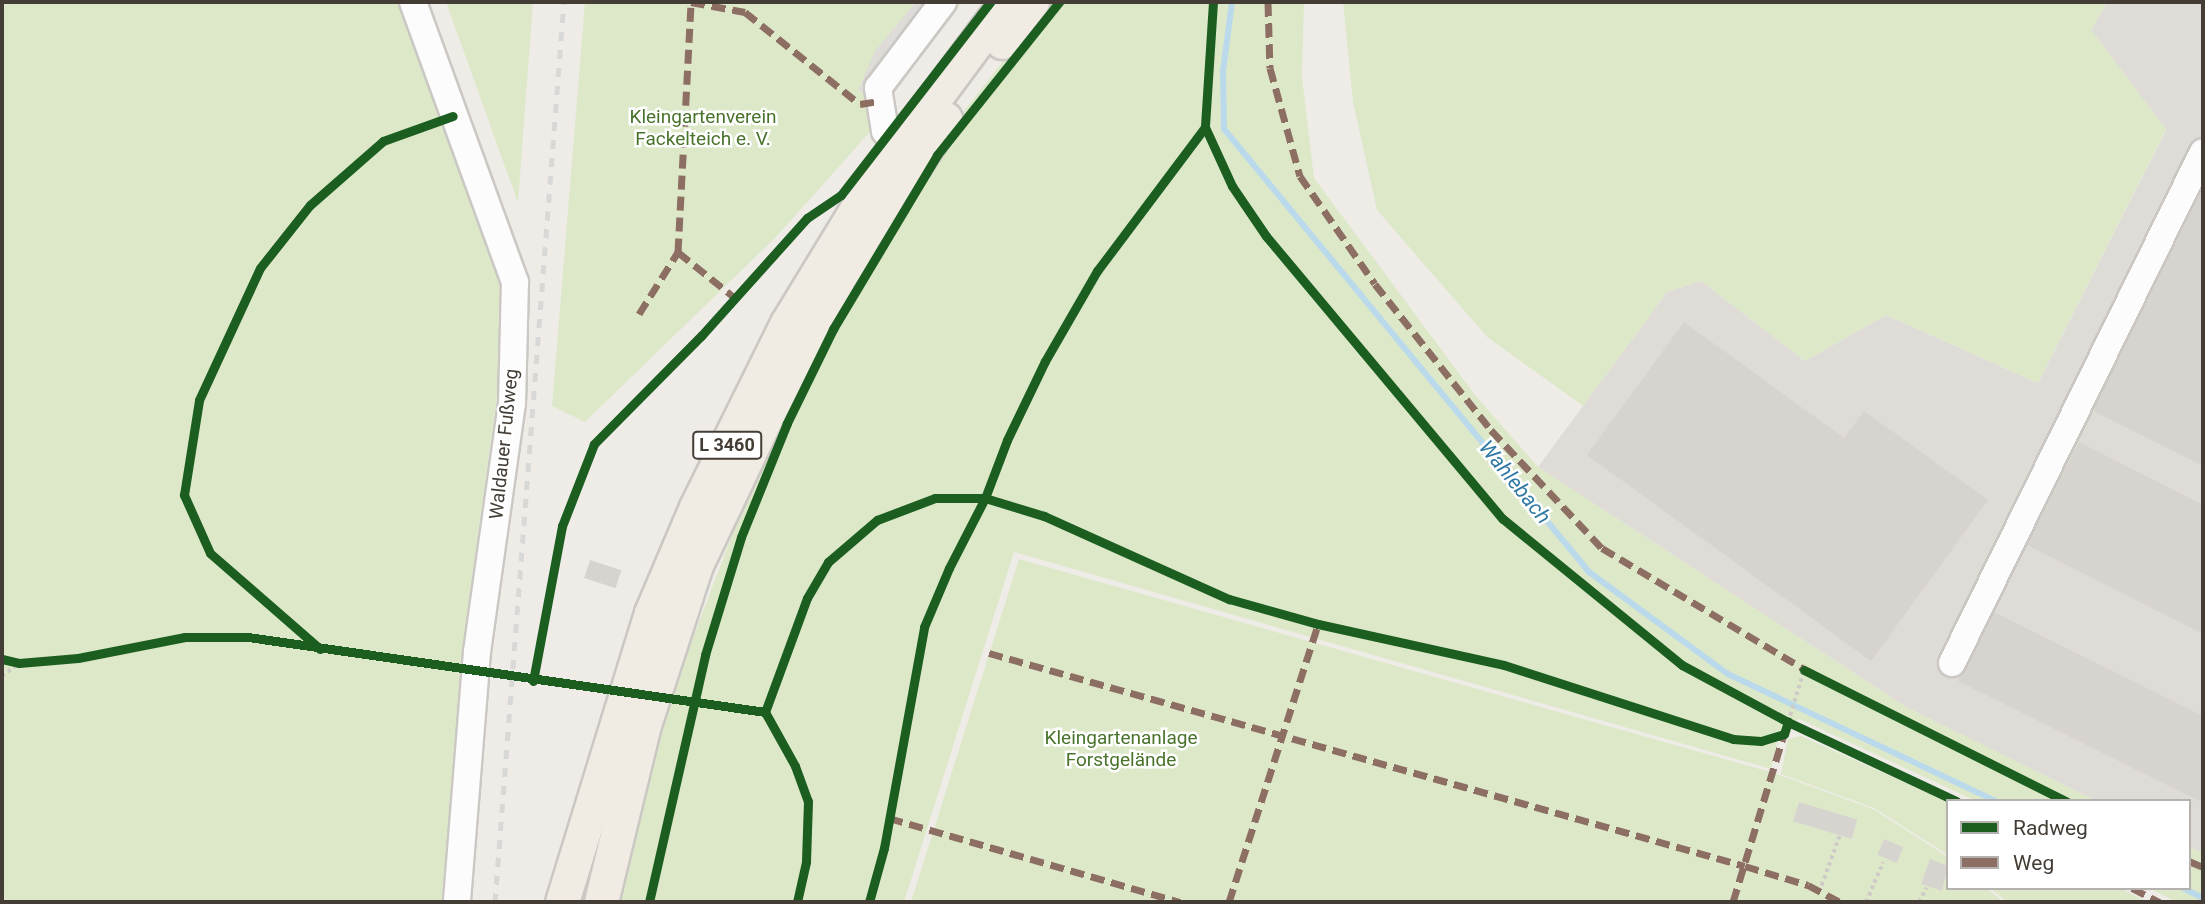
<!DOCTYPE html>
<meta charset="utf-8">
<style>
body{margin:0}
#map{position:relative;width:2205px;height:904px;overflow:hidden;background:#efece8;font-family:Roboto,sans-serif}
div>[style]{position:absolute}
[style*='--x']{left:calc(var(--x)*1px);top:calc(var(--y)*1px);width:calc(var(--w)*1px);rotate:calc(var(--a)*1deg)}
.industrial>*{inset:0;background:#dfdbd6}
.green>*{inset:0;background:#dde8c9}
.parking>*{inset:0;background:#dedbd8}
.stream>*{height:6px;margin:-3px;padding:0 3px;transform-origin:3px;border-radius:3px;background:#badaec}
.building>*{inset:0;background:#d7d3cf;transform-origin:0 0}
.path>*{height:3.5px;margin-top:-1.75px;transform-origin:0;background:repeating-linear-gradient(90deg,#cdcac7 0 3.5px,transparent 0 7px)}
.roads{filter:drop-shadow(2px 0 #cbc8c4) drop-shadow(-2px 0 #cbc8c4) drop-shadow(0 2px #cbc8c4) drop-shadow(0 -2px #cbc8c4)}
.minor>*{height:26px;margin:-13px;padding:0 13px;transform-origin:13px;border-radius:13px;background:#fdfcfc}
.major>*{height:33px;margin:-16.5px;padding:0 16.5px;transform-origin:16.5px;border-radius:16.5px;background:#f0ebe3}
.rail>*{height:5px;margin-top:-2.5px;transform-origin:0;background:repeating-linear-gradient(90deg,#d8d8d7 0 9px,transparent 0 18px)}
.quiet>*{height:7px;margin-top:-3.5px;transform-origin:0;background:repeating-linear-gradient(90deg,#8d6e63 0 14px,transparent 0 21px)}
.cycleway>*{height:9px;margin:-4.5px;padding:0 4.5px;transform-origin:4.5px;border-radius:4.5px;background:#1b5e20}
span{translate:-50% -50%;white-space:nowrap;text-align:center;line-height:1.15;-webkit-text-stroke:5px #fff;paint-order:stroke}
.shield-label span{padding:2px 5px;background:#fff;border:2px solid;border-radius:5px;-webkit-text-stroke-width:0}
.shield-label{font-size:18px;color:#443d35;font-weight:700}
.park-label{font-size:19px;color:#49732b}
.street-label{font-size:19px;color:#443d35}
.water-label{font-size:21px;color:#3079a3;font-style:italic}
.frame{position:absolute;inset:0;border:4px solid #443d35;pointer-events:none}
.legend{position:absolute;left:1946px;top:799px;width:245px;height:91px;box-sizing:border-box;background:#fff;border:2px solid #b4b1ae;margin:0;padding:9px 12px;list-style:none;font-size:21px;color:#443d35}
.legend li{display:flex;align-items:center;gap:14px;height:35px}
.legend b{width:35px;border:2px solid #b4b1ae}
</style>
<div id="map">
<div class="industrial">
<div style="clip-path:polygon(2107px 2px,2203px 2px,2203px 854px,2189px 847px,2189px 801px,2096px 801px,1906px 707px,1538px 467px,1667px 292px,1701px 281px,1805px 361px,1886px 315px,2038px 383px,2166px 130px,2091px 30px)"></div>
</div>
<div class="green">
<div style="clip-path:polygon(2px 2px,405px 2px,511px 296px,470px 592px,447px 902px,2px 902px)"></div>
<div style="clip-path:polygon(446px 2px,533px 2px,518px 203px)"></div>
<div style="clip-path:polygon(585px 2px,963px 2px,887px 95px,877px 124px,776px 237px,585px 422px,552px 406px)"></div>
<div style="clip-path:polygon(1049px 2px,1304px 2px,1302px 77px,1314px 178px,1476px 396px,1538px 467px,1906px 707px,2096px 801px,1976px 801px,1799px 719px,1780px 730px,1771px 769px,1014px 552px,904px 902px,618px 902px,673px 690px,760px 462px,835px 311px,939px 143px)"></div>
<div style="clip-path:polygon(1343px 2px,2107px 2px,2091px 30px,2166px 129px,2038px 383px,1886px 315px,1805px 361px,1701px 281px,1667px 292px,1583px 406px,1487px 337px,1377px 210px,1353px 102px)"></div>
<div style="clip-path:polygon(1019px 559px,1774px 773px,1873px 809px,1948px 857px,1948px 888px,1986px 888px,2004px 902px,911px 902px)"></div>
<div style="clip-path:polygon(1801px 736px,1948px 802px,1948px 855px,1874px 808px,1781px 774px,1788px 739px)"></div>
<div style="clip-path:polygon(2189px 847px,2203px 854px,2203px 902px,2176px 902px,2149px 888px,2189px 888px)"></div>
<div style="clip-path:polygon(1990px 888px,2120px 888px,2148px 902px,2007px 902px)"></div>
</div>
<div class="parking">
<div style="clip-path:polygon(916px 2px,957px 2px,884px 93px,858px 91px,875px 51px)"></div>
</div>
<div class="stream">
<div style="--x:1232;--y:2;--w:70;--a:97.4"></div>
<div style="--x:1223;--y:71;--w:58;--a:89"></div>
<div style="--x:1224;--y:129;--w:574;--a:50.51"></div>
<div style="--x:1589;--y:572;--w:172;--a:36.3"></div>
<div style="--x:1728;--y:674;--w:297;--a:25.4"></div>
<div style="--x:2183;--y:888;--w:22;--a:27"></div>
</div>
<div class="building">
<div style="clip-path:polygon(2203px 187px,2203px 466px,2093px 411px)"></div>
<div style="clip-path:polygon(1684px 322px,1844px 438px,1864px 411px,1988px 500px,1871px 661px,1587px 455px)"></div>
<div style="clip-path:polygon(2079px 442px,2203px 505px,2203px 634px,2027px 545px)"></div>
<div style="left:590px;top:560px;width:33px;height:19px;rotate:18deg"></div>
<div style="clip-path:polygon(1994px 612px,2203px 716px,2203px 803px,1958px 681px)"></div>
<div style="left:1799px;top:802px;width:61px;height:20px;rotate:17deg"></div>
<div style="left:1884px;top:839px;width:21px;height:17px;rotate:23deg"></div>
<div style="clip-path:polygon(1930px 859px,1948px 866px,1942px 891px,1921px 884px)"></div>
</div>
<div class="path">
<div style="--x:2;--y:676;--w:21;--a:-37"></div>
<div style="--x:1788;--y:722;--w:54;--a:-72.9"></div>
<div style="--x:1819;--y:892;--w:59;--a:-70"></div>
<div style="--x:1866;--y:902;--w:43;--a:-67"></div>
<div style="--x:1919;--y:902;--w:16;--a:-63"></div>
</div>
<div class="roads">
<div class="minor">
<div style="--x:413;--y:2;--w:298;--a:70"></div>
<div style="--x:515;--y:282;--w:121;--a:91.4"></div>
<div style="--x:512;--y:403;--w:251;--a:98"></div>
<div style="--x:477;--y:652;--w:251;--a:94.6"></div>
<div style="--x:897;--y:146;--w:19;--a:-129"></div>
<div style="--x:885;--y:131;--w:44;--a:-99.2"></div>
<div style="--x:878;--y:88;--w:108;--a:-52.9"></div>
<div style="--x:1952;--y:663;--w:569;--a:-63.84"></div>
</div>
<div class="major">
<div style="--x:1002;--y:42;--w:50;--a:-53.1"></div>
<div style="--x:562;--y:902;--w:302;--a:-72.9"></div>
<div style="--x:651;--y:613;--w:115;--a:-67"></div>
<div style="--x:696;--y:507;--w:205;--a:-63.7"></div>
<div style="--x:787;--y:323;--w:165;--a:-58.6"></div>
<div style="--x:873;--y:182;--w:224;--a:-53.5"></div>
<div style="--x:601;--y:902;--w:179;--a:-76.4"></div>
<div style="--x:643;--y:728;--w:171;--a:-72"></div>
<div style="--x:696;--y:565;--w:170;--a:-64.6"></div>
<div style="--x:769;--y:411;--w:155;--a:-62.3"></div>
<div style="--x:841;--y:274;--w:187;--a:-56.1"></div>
</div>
</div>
<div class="rail">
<div style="--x:495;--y:902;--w:903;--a:-85.62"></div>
</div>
<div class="quiet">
<div style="--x:691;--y:2;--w:55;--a:10.5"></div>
<div style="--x:745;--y:12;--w:147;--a:38.7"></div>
<div style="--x:860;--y:104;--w:20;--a:-9"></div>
<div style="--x:1268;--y:2;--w:66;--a:88.3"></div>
<div style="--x:1270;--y:68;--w:112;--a:74.5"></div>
<div style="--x:1300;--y:176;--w:131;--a:55.2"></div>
<div style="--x:1375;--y:284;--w:186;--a:51.5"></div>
<div style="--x:1491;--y:430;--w:162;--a:46.8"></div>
<div style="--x:1602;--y:548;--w:241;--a:30.9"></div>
<div style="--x:678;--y:252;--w:72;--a:38.8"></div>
<div style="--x:639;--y:314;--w:73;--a:-57.8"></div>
<div style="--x:678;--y:252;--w:247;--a:-87"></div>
<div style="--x:989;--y:653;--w:785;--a:15.73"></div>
<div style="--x:1745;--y:866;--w:66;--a:16.8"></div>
<div style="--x:1808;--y:885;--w:36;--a:28"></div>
<div style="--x:889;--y:818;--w:303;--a:16.1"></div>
<div style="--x:2189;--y:861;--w:15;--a:23"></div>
<div style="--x:2132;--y:888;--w:31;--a:27"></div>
<div style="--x:1229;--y:902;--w:292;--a:-72.2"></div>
<div style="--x:1733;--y:902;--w:176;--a:-73.1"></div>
</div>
<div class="cycleway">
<div style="--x:1213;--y:2;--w:125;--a:93.7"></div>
<div style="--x:1205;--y:127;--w:65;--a:65.4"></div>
<div style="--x:1232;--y:186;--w:60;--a:55.8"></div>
<div style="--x:1266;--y:236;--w:369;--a:50.1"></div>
<div style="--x:1503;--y:519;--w:231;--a:39.2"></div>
<div style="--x:1682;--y:665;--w:120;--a:28.3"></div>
<div style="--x:1788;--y:722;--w:186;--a:25.2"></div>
<div style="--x:320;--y:649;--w:146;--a:-138.9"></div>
<div style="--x:210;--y:553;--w:64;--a:-114.1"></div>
<div style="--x:184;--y:495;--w:96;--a:-81"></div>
<div style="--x:199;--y:400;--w:145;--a:-65.2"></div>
<div style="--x:260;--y:268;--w:80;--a:-51.6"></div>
<div style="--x:310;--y:205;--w:97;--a:-41.2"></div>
<div style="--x:383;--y:141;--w:74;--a:-19.7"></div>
<div style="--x:2;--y:659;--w:17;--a:13"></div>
<div style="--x:19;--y:663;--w:59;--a:-4.8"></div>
<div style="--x:78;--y:658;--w:109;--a:-11.1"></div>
<div style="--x:185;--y:637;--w:63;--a:0"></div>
<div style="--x:248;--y:637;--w:522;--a:8.25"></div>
<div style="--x:1804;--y:670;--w:293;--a:26.6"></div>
<div style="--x:533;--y:681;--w:158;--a:-79.4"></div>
<div style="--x:562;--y:526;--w:88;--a:-68.7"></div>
<div style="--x:594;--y:444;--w:152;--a:-45.3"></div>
<div style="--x:701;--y:336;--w:159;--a:-48.1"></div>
<div style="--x:807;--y:218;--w:41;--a:-34.1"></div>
<div style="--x:841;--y:195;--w:244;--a:-52.3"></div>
<div style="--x:765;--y:712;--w:121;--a:-69.8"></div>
<div style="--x:807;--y:598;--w:42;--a:-59.7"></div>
<div style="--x:828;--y:562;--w:65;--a:-40.6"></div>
<div style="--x:877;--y:520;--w:62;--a:-20.8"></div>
<div style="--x:935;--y:498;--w:50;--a:0"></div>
<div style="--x:985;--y:498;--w:62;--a:17"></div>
<div style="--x:1044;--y:516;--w:203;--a:24.2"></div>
<div style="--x:1229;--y:599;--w:92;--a:15.7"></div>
<div style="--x:1318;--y:624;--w:190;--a:12.4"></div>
<div style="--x:1504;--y:665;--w:241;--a:17.9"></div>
<div style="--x:1733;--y:739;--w:28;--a:4"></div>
<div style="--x:1761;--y:741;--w:24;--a:-17"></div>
<div style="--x:1784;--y:734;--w:13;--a:-72"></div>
<div style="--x:765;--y:712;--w:62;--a:60.9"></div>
<div style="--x:795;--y:766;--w:37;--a:70"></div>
<div style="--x:808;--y:801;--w:61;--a:91.9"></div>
<div style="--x:806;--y:862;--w:41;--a:102.7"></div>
<div style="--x:649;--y:902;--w:253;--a:-77.2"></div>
<div style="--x:705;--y:655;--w:123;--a:-73"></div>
<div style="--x:741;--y:537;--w:123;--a:-68"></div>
<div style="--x:787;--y:423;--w:105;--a:-63.9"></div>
<div style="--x:833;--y:329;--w:203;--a:-59.1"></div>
<div style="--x:937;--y:155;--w:196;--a:-51.4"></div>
<div style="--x:869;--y:902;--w:56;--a:-74.5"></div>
<div style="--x:884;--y:848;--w:225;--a:-79.7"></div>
<div style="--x:924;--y:627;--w:64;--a:-67"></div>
<div style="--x:949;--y:568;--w:79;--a:-62.8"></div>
<div style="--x:985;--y:498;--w:62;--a:-69.2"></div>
<div style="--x:1007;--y:440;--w:88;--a:-64.3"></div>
<div style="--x:1045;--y:361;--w:104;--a:-60"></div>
<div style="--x:1097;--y:271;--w:180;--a:-53.1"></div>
</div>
<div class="shield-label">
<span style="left:727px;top:445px">L 3460</span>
</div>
<div class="park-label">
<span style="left:703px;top:128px">Kleingartenverein<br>Fackelteich e. V.</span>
<span style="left:1121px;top:749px">Kleingartenanlage<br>Forstgelände</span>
</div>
<div class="street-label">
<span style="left:504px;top:444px;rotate:-84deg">Waldauer Fußweg</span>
</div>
<div class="water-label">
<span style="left:1515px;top:482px;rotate:51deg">Wahlebach</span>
</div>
<div class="frame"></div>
<ul class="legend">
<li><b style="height:9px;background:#1b5e20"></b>Radweg</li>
<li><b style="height:9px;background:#8d6e63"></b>Weg</li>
</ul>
</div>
